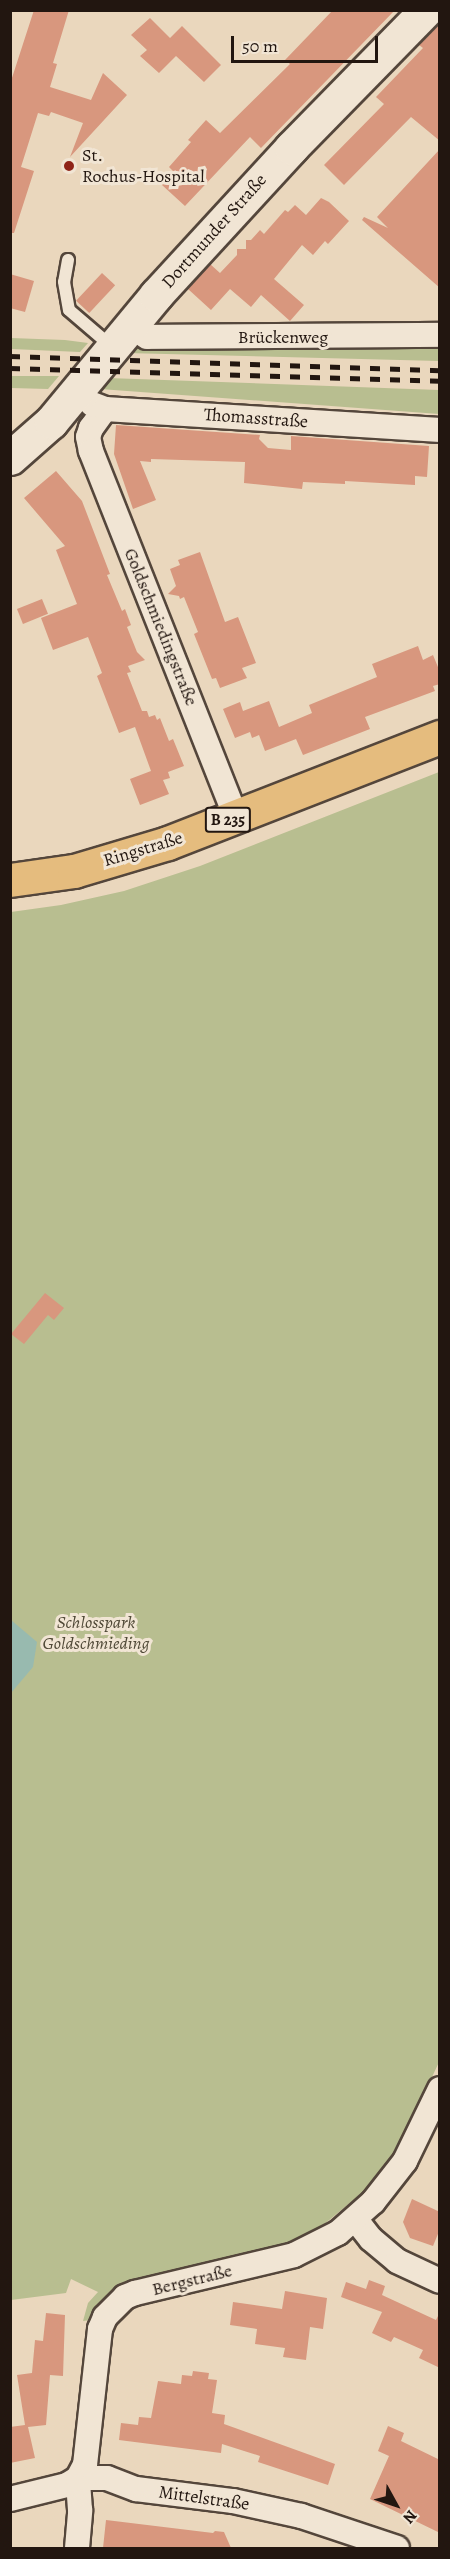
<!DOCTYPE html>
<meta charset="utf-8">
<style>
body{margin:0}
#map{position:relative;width:450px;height:2559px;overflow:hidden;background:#ead7bd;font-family:Alegreya,serif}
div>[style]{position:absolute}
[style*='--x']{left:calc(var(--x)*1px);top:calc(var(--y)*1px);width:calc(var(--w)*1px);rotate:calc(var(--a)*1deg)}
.green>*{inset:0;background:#b8be90}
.water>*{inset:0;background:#98baaf}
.building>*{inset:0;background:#d8977e;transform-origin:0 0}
.roads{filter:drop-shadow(2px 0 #54463b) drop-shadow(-2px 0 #54463b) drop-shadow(0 2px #54463b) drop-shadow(0 -2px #54463b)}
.lane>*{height:12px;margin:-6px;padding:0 6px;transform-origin:6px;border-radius:6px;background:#f1e5d4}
.street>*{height:24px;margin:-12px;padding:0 12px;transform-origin:12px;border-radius:12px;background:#f1e5d4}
.secondary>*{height:33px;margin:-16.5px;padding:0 16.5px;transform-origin:16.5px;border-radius:16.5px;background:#f1e5d4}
.primary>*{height:33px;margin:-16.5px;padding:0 16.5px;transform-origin:16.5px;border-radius:16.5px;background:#e5bc7e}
.rail>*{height:4.5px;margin-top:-2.25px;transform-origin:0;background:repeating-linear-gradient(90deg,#221610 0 10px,transparent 0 20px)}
.dots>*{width:16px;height:16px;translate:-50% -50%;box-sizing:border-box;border:3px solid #f1e5d4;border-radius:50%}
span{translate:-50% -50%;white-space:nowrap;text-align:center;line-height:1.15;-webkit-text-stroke:6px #f1e5d4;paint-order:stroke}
.shield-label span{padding:2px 4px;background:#f1e5d4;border:2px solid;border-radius:4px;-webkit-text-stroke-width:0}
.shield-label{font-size:16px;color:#221610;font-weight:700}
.poi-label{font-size:18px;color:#221610}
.left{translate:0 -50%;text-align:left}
.street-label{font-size:18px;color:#221610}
.park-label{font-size:18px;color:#4f4836;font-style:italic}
.frame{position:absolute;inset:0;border:12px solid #221610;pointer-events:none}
.north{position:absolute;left:366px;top:2475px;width:60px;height:60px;-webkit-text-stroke:4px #f1e5d4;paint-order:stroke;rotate:130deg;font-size:16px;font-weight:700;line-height:24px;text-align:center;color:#221610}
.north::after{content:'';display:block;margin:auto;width:21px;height:27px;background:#221610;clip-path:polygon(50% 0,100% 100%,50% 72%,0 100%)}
.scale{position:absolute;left:231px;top:36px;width:147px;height:27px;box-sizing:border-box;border:3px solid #221610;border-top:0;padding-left:8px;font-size:18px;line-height:21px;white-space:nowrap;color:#221610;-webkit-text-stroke:4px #f1e5d4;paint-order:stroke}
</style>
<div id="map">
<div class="green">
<div style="clip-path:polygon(11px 338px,65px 340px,88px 343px,80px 352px,11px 349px)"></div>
<div style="clip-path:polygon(440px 340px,439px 361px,126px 353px,132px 345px)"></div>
<div style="clip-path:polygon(11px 376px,59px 376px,48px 389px,11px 388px)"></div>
<div style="clip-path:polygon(108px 378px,439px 390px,439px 414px,100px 389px)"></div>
<div style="clip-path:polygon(439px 772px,439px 2062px,396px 2155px,375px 2182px,322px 2226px,290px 2245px,120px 2286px,105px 2299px,91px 2320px,83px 2321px,88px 2303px,98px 2292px,71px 2279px,66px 2293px,11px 2300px,11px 912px,61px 905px,124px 891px,200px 866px)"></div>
</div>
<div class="water">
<div style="clip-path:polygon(11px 1620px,37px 1642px,33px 1667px,11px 1693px)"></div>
</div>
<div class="building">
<div style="clip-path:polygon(34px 10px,69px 10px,53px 63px,57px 64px,50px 87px,91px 100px,103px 73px,127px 95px,70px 157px,83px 123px,51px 112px,49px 116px,38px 113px,21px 167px,34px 171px,14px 233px,10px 233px,10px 84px)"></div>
<div style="clip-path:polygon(333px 10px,395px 10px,261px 148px,250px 137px,185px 206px,162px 185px,174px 172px,169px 167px,191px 142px,188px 140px,206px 120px,220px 133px,290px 64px,285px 60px)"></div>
<div style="clip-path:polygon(150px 18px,170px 38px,182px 26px,221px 65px,204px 82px,176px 56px,159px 73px,140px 56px,147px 50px,131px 35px)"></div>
<div style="clip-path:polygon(440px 24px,440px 141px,411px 117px,344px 185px,324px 165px,384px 104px,376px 97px,423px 48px,419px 45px)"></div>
<div style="clip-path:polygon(440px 149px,440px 288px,362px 220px,364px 217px,388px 228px,377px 217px)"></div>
<div style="clip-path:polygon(321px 198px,329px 202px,349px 221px,328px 244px,325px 241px,313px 255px,302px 245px,274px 279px,304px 305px,290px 321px,261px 295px,251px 307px,230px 289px,211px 310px,188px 289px,210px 264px,220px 273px,237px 255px,237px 249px,246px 249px,246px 240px,251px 240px,260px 230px,264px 234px,285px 210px,288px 212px,295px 205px,306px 215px)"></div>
<div style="left:102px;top:273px;width:18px;height:38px;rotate:43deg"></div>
<div style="clip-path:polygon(10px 274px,34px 281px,25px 312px,10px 308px)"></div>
<div style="clip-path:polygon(116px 425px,260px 435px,259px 439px,268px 448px,291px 450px,291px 436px,429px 446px,427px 477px,415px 476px,415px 485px,345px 481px,345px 484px,303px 482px,302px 489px,244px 483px,245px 462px,151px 459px,151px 462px,140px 461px,156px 500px,133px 509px,114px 454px)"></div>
<div style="clip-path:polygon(56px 471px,82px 501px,110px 574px,107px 575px,122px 611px,125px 609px,131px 625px,127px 627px,137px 652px,145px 660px,128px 666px,131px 672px,127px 673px,142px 711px,147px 711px,149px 717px,155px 715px,157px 720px,160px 718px,169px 741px,173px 739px,184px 766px,168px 772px,170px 778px,163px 780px,169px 794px,140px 805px,130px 779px,151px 771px,135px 727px,119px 733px,97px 676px,102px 673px,88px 637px,53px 650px,41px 618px,77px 604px,56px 550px,65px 546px,24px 498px)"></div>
<div style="clip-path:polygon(200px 552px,225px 622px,238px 617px,256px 663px,242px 668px,247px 678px,220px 688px,216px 678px,212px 679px,194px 634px,198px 632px,184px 597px,180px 599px,179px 596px,168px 594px,176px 586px,170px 569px,180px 565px,178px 560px)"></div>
<div style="left:42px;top:599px;width:16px;height:27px;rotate:68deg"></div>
<div style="clip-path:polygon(418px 646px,423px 660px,433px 655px,440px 672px,440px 684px,433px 686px,435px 691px,365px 717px,370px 729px,303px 755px,296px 739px,265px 751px,259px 735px,252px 738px,250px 732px,235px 738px,223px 709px,240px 702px,243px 711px,269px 701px,279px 727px,312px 713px,309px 705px,377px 677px,372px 664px)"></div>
<div style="clip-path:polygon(45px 1293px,64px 1308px,54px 1320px,48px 1315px,24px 1344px,11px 1334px)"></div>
<div style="clip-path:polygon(412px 2199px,440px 2212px,440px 2229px,433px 2246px,410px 2238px,403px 2222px)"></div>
<div style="clip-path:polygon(369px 2280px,385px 2286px,382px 2295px,436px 2320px,440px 2312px,440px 2368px,419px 2358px,423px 2350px,394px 2337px,391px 2342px,372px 2333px,382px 2312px,341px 2297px,346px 2282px,366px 2289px)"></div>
<div style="clip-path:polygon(285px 2291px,327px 2298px,323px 2329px,310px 2327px,306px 2360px,283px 2357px,285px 2348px,255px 2344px,257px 2329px,230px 2325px,233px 2302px,282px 2309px)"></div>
<div style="clip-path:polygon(46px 2313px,65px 2315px,63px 2376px,50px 2375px,46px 2425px,28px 2427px,35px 2458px,10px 2463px,10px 2427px,25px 2425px,17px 2375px,32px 2373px,35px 2340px,43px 2341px)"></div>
<div style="clip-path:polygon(193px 2371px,209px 2373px,208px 2379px,217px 2380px,212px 2413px,225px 2415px,224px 2424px,335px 2464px,328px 2485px,258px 2462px,260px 2456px,222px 2444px,221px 2453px,119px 2440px,121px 2423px,138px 2425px,139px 2417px,151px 2418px,158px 2381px,181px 2384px,182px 2375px,192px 2376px)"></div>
<div style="clip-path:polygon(388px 2426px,404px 2433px,401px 2441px,440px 2460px,440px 2533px,370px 2499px,389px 2456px,378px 2451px)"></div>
<div style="clip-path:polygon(106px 2520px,213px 2533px,215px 2531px,224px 2532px,231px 2548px,103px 2548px)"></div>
</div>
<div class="roads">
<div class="lane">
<div style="--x:68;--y:260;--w:22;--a:100"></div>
<div style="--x:64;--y:282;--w:28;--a:80"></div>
<div style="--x:69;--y:310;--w:55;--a:40.6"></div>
</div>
<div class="street">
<div style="--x:129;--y:326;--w:21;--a:31"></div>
<div style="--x:147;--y:337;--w:293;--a:-0.4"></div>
<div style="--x:92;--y:404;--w:14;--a:21"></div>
<div style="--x:105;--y:409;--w:336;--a:3.6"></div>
<div style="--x:105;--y:409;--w:24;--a:126"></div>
<div style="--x:91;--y:428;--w:9;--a:108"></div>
<div style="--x:88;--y:437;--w:14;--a:78"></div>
<div style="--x:91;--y:451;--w:394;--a:68.4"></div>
<div style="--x:356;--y:2220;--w:24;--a:52"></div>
<div style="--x:371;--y:2239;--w:34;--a:40"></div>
<div style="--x:397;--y:2261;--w:47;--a:24.9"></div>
<div style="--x:10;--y:2499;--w:59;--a:-13.8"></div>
<div style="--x:67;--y:2485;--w:13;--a:-32"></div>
<div style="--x:78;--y:2478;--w:29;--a:0"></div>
<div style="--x:107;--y:2478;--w:31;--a:21"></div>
<div style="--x:136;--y:2489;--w:98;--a:7.1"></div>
<div style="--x:233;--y:2501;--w:70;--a:12.4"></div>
<div style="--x:301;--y:2516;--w:101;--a:18.4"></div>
<div style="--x:77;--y:2548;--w:38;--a:-85"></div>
<div style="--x:80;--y:2510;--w:32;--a:-94"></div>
<div style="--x:78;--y:2478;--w:15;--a:-62"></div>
<div style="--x:85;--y:2465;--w:137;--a:-83.7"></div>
<div style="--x:100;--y:2329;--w:13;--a:-67"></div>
<div style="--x:105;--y:2317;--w:28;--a:-45"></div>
<div style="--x:125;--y:2297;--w:11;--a:-22"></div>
<div style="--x:135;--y:2293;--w:163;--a:-13.4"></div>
<div style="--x:294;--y:2255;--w:49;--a:-26.6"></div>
<div style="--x:338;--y:2233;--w:47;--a:-41.5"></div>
<div style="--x:373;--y:2202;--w:52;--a:-52"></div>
<div style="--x:405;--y:2161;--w:80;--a:-64.1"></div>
</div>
<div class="secondary">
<div style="--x:10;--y:458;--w:55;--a:-41.3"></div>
<div style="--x:51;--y:422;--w:165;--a:-50.4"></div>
<div style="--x:156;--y:295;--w:200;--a:-47.4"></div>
<div style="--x:291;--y:148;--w:193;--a:-45.6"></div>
</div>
<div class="primary">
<div style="--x:10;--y:880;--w:65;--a:-8"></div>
<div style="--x:74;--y:871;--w:98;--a:-16.6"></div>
<div style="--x:168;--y:843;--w:292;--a:-21.3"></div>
</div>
</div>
<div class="rail">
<div style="--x:10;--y:356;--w:430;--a:1.9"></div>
<div style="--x:10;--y:368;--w:430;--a:1.7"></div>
</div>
<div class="dots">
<div style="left:69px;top:166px;background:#8f2418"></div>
</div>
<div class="shield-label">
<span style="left:228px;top:820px">B 235</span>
</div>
<div class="poi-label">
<span class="left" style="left:82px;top:166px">St.<br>Rochus-Hospital</span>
</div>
<div class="street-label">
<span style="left:214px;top:231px;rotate:-48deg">Dortmunder Straße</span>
<span style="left:283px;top:337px">Brückenweg</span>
<span style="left:256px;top:418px;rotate:4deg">Thomasstraße</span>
<span style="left:161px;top:627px;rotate:68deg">Goldschmiedingstraße</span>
<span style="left:143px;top:849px;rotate:-17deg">Ringstraße</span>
<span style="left:192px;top:2280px;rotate:-14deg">Bergstraße</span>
<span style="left:204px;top:2498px;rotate:8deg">Mittelstraße</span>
</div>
<div class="park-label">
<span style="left:96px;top:1633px">Schlosspark<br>Goldschmieding</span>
</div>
<div class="frame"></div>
<div class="north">N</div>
<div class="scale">50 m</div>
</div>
